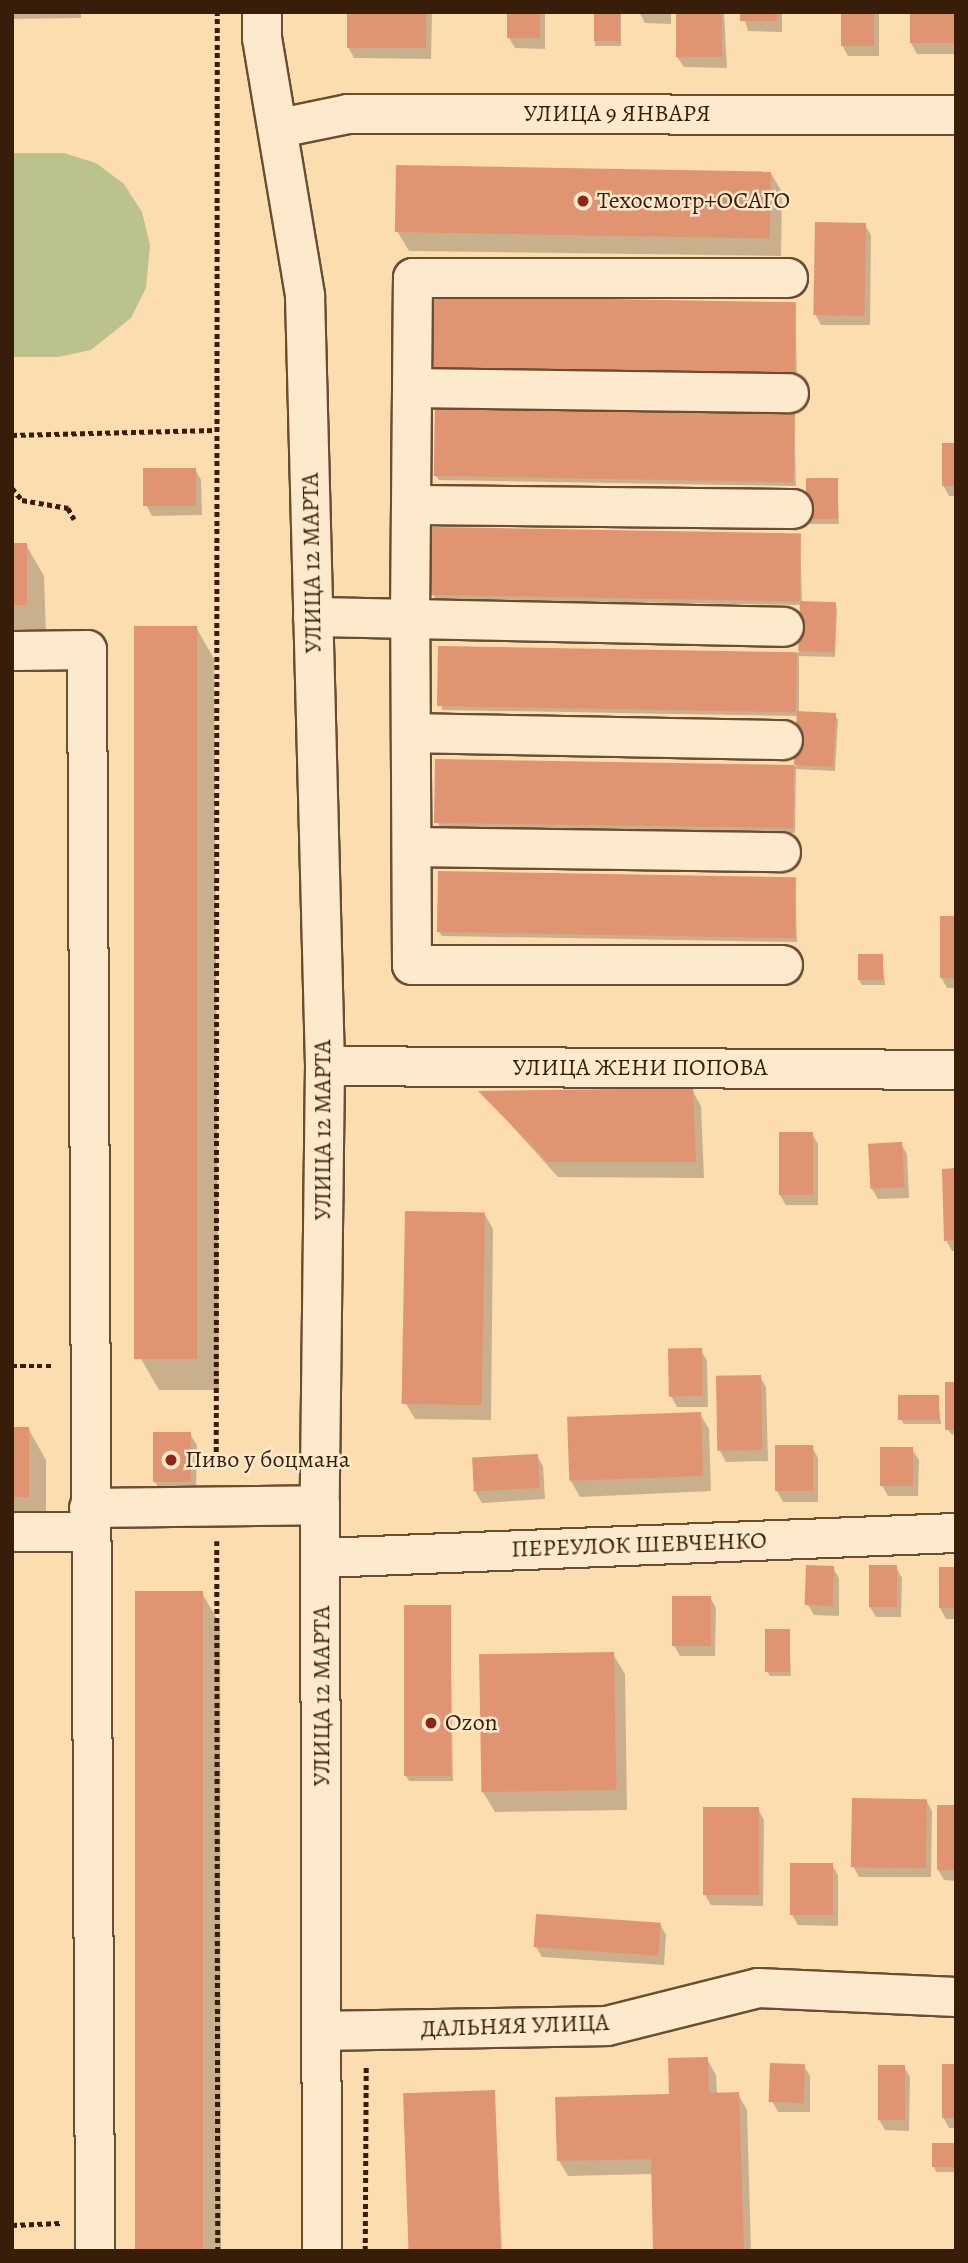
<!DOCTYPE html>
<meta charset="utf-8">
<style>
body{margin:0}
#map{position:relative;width:968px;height:2263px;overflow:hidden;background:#fcddb0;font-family:Alegreya,serif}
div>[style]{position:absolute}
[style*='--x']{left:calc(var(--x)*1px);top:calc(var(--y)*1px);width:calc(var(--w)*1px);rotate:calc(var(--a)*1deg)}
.green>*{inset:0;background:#bcc28d}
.shadow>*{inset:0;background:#0003;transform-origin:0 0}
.building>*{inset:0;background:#e09471;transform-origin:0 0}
.path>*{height:4.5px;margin-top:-2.25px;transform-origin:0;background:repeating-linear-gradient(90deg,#381e08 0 5px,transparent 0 8.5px)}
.roads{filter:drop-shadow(2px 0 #694e32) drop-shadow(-2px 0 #694e32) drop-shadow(0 2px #694e32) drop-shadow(0 -2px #694e32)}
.minor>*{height:38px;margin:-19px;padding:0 19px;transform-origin:19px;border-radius:19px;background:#fde9cc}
.dots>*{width:19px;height:19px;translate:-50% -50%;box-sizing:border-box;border:4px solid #fde9cc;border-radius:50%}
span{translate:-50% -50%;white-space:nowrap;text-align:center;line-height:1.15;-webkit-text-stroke:5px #fde9cc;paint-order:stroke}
.street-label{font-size:24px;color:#381e08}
.poi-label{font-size:24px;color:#381e08}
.left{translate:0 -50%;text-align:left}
.frame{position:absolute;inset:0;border:14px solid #381e08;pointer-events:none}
</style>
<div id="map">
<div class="green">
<div style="clip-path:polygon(12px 153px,64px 153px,96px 163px,124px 184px,142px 212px,150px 245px,146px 288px,131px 318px,91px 350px,58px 357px,12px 357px)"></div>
</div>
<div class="shadow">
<div style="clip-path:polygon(12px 12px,81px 12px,81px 18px,12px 19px)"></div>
<div style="clip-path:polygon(348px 12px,432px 12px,431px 59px,354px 58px,348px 47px)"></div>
<div style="clip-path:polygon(509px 12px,545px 12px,545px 49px,515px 48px,509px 38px)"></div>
<div style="left:595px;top:12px;width:26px;height:34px"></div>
<div style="clip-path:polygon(639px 12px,671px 12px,671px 24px,645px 23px)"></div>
<div style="clip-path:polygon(678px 12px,724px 12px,727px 68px,684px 67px,677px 57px)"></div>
<div style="clip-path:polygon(742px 12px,782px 12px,782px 32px,748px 31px)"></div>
<div style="clip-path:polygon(842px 12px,879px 12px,879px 56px,848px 56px,842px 45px)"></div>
<div style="clip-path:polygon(956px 12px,956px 54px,917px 54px,911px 43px)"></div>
<div style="clip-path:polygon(770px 172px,782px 192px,781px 256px,409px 251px,397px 231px)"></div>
<div style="clip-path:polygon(865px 225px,871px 235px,870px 325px,821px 325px,815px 314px)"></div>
<div style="clip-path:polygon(795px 303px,797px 377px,437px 371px,434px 367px)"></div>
<div style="clip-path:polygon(794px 412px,796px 486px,439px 480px,436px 476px)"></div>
<div style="clip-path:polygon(956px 445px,956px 496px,949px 496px,943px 485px)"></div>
<div style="clip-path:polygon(195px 469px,201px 480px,202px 515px,152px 516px,146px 505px)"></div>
<div style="clip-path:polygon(837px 480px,839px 524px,810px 524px,807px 519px)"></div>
<div style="clip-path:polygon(800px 534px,802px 603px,835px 604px,837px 609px,835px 657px,799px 656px,799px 713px,835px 715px,838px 720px,835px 771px,796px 769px,795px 833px,439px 827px,437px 761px,796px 766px,799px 716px,442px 710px,439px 648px,799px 653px,801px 605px,436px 599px,433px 595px)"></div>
<div style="clip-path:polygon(12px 545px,26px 545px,44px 576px,46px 635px,12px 636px)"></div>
<div style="clip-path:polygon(196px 627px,214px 659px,219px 1390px,159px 1390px,141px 1359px)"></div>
<div style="clip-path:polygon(795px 878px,797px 942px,442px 936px,439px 932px)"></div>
<div style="clip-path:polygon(956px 918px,956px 988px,947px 988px,941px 977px)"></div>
<div style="clip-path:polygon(882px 956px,885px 985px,862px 985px,859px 980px)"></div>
<div style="clip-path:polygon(692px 1090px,701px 1106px,704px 1178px,558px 1177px,481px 1092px)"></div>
<div style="clip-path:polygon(812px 1134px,818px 1144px,818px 1205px,786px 1205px,780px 1195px)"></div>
<div style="clip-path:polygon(901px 1144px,907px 1154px,909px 1198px,878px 1199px,872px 1189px)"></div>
<div style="clip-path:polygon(956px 1170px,956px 1251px,952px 1251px,946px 1240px)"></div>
<div style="clip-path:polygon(484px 1213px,493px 1229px,491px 1420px,415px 1419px,406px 1404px)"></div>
<div style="clip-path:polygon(701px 1350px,707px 1361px,708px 1407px,677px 1407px,671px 1396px)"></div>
<div style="clip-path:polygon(760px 1377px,766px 1387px,768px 1461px,726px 1462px,720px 1451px)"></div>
<div style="clip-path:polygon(956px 1384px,956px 1435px,951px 1434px,948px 1430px)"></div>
<div style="clip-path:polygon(938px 1396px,941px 1424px,904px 1424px,901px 1419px)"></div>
<div style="clip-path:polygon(700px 1414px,709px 1429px,711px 1491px,580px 1497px,571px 1481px)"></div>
<div style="clip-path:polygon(12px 1428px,28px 1428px,46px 1460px,46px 1528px,12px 1528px)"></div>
<div style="clip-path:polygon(190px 1434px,197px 1445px,196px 1492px,161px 1492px,155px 1482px)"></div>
<div style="clip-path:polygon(812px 1447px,818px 1458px,818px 1502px,783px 1502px,777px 1491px)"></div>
<div style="clip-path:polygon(912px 1449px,919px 1460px,918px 1496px,888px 1496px,882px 1485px)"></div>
<div style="clip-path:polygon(537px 1456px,543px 1466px,545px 1499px,482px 1503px,476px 1493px,473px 1461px)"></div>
<div style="clip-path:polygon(896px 1567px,902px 1578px,901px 1617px,876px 1617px,870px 1607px)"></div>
<div style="clip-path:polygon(833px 1568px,839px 1578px,839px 1616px,814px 1615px,808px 1605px)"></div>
<div style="clip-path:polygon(956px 1568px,956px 1619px,946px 1619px,940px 1608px)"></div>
<div style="clip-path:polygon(202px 1593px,220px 1624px,221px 2251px,138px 2251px)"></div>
<div style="clip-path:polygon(710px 1597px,716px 1608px,715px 1656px,680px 1656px,674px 1645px)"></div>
<div style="clip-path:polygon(450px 1607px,453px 1781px,409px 1781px,406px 1776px)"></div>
<div style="clip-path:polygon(789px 1631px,791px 1676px,770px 1676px,767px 1671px)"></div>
<div style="clip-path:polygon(613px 1654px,625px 1674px,627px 1810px,495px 1812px,483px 1792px)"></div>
<div style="clip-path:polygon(926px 1800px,932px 1811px,931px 1877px,859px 1877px,853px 1866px)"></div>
<div style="clip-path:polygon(956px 1807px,956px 1881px,944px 1880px,938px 1870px)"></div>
<div style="clip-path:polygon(758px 1809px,764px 1820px,763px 1906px,711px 1905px,705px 1895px)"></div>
<div style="clip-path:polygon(832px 1865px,838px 1875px,838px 1926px,798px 1925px,792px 1915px)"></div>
<div style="clip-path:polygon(660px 1924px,666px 1935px,664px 1965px,542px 1957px,536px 1947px)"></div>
<div style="clip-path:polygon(707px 2059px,716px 2075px,717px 2094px,738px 2094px,747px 2110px,751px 2251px,655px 2251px,653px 2174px,568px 2176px,559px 2161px,671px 2096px)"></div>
<div style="clip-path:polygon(956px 2065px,956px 2128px,949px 2128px,943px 2117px)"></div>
<div style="clip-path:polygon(804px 2066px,810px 2076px,810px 2112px,778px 2112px,772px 2101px)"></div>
<div style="clip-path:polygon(904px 2067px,910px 2077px,909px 2131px,885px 2130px,879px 2120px)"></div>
<div style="clip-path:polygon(494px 2092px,502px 2251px,409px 2251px)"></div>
<div style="clip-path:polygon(956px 2145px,956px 2172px,936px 2172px,934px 2167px)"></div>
</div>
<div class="building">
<div style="left:347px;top:12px;width:79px;height:36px"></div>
<div style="left:507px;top:12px;width:33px;height:26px"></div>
<div style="left:594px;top:12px;width:26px;height:29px"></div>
<div style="left:676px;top:12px;width:46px;height:45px"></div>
<div style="left:740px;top:12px;width:37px;height:9px"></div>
<div style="left:841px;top:12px;width:33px;height:34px"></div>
<div style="left:910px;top:12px;width:46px;height:31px"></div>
<div style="left:396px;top:165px;width:375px;height:67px;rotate:1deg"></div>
<div style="left:815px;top:222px;width:51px;height:93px;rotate:1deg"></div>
<div style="left:434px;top:296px;width:362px;height:71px;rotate:1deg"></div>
<div style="left:435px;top:405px;width:360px;height:71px;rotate:1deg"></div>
<div style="left:942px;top:443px;width:14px;height:43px"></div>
<div style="left:143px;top:468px;width:53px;height:38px"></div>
<div style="left:806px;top:478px;width:32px;height:41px"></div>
<div style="left:432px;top:527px;width:369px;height:68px;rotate:1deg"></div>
<div style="left:12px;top:543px;width:15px;height:62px"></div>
<div style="left:800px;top:601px;width:36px;height:50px;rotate:2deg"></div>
<div style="left:134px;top:626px;width:63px;height:733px"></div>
<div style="left:438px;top:646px;width:359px;height:60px;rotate:1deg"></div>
<div style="clip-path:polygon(797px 711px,836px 713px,833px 767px,794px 765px,793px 828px,434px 823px,435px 759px,794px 765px)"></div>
<div style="left:438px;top:871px;width:358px;height:61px;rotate:1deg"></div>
<div style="left:940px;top:916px;width:16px;height:62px"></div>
<div style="left:858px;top:954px;width:25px;height:26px"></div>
<div style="clip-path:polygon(693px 1088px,696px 1162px,548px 1162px,478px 1091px)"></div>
<div style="left:779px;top:1132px;width:34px;height:63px"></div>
<div style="left:902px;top:1142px;width:45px;height:34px;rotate:87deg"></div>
<div style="clip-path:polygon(956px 1168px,956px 1240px,944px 1241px,942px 1169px)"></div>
<div style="left:405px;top:1211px;width:80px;height:193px;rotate:1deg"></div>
<div style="left:702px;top:1348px;width:48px;height:34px;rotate:89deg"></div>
<div style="left:761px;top:1375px;width:75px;height:45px;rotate:89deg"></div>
<div style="left:945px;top:1382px;width:11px;height:48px"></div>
<div style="left:898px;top:1395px;width:41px;height:25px"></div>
<div style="left:701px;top:1412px;width:64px;height:134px;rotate:88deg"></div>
<div style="left:12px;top:1427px;width:17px;height:70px"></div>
<div style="left:153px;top:1432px;width:38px;height:50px"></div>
<div style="left:775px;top:1445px;width:38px;height:46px"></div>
<div style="left:880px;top:1447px;width:33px;height:39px"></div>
<div style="left:538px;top:1454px;width:34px;height:66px;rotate:87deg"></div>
<div style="left:806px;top:1565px;width:28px;height:40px;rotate:2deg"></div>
<div style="left:869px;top:1565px;width:28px;height:42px"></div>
<div style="left:939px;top:1567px;width:17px;height:41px"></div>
<div style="left:135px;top:1591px;width:68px;height:660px"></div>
<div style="left:672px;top:1596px;width:39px;height:50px"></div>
<div style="left:451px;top:1605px;width:171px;height:47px;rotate:90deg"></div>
<div style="left:765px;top:1629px;width:25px;height:43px"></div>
<div style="left:614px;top:1652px;width:138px;height:135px;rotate:89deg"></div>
<div style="left:852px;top:1798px;width:75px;height:69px;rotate:1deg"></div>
<div style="left:937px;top:1805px;width:19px;height:65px"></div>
<div style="left:703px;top:1807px;width:56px;height:88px"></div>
<div style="left:790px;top:1863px;width:43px;height:52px"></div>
<div style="left:536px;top:1914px;width:125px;height:33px;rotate:4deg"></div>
<div style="clip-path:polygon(708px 2057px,709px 2093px,739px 2092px,744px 2251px,653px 2251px,651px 2159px,557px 2161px,555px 2097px,669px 2094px,668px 2058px)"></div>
<div style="left:770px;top:2063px;width:35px;height:39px;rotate:2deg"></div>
<div style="left:942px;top:2064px;width:14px;height:54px"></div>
<div style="left:878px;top:2065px;width:27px;height:55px"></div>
<div style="left:495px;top:2090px;width:161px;height:92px;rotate:88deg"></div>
<div style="left:932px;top:2143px;width:24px;height:24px"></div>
</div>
<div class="path">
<div style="--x:12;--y:435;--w:203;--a:-1.4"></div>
<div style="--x:12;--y:488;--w:16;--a:50"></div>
<div style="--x:22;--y:500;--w:47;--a:9.9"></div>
<div style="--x:68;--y:508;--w:13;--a:61"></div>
<div style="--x:12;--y:1366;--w:41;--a:0"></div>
<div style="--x:216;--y:1469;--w:1457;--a:-89.96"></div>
<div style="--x:217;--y:1541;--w:710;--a:89.92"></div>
<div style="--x:12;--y:2225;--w:48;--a:-2.4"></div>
<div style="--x:365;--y:2251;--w:185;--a:-89.7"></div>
</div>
<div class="roads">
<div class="minor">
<div style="--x:262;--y:12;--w:26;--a:90"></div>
<div style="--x:262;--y:38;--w:262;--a:80.5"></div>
<div style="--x:305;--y:296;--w:770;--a:88.51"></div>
<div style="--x:325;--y:1066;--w:439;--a:90.7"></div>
<div style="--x:320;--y:1505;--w:746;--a:89.85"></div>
<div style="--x:280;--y:128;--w:69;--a:-11.6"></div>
<div style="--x:348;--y:114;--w:608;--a:0.09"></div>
<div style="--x:413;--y:388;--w:376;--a:0.8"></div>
<div style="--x:413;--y:505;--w:380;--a:0.6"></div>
<div style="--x:313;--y:617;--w:471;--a:1.2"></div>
<div style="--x:12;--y:651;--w:75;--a:-0.8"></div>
<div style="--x:87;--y:650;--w:1601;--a:89.71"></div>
<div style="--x:411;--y:733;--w:372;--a:1.1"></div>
<div style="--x:413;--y:847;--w:368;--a:0.8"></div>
<div style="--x:783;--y:965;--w:371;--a:180"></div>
<div style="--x:412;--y:965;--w:346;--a:-90.3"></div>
<div style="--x:410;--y:619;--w:341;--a:-89.5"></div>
<div style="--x:413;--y:278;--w:375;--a:0"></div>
<div style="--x:325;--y:1066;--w:631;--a:0.36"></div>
<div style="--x:89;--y:1508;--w:231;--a:-0.7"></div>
<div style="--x:12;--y:1532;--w:79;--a:0"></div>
<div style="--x:322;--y:1558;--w:634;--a:-2.26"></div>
<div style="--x:322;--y:2031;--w:285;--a:-1"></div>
<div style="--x:607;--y:2026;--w:156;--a:-14.1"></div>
<div style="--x:758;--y:1988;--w:198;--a:2.6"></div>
</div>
</div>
<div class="dots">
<div style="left:583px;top:201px;background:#8f2418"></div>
<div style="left:171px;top:1460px;background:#8f2418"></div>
<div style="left:431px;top:1723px;background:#8f2418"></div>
</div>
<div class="street-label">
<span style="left:617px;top:114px">УЛИЦА 9 ЯНВАРЯ</span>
<span style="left:312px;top:563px;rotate:-91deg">УЛИЦА 12 МАРТА</span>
<span style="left:640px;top:1068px">УЛИЦА ЖЕНИ ПОПОВА</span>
<span style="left:323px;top:1130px;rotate:-90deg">УЛИЦА 12 МАРТА</span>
<span style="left:639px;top:1545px;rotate:-2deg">ПЕРЕУЛОК ШЕВЧЕНКО</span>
<span style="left:322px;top:1696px;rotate:-90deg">УЛИЦА 12 МАРТА</span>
<span style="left:515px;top:2026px;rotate:-2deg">ДАЛЬНЯЯ УЛИЦА</span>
</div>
<div class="poi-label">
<span class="left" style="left:597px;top:201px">Техосмотр+ОСАГО</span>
<span class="left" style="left:185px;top:1460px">Пиво у боцмана</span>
<span class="left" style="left:445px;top:1723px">Ozon</span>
</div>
<div class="frame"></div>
</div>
